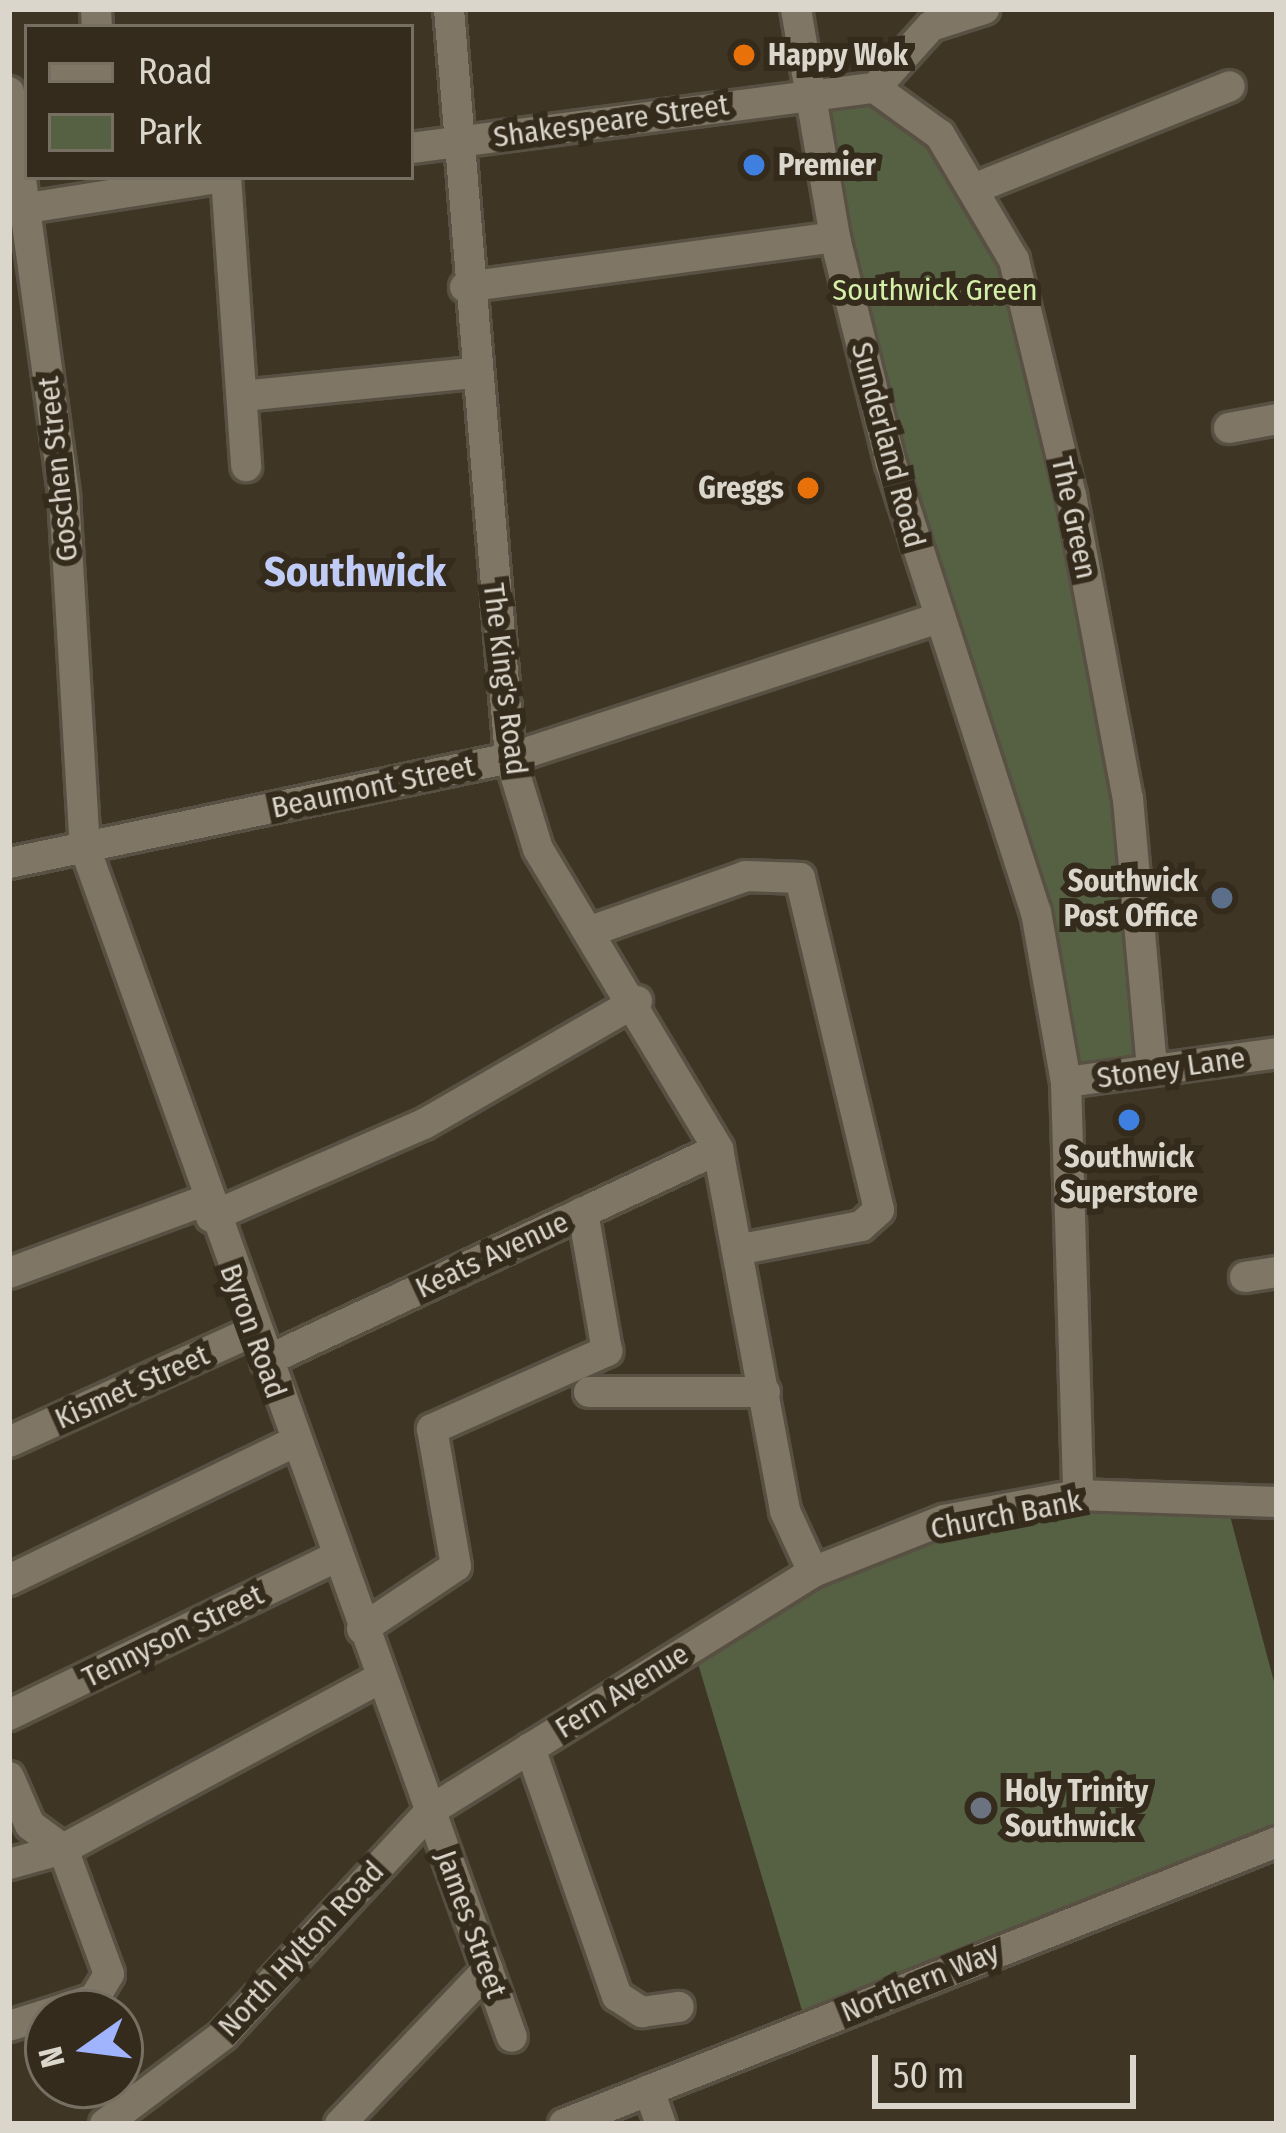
<!DOCTYPE html>
<style>
body{margin:0}
#map{position:relative;width:1286px;height:2133px;overflow:hidden;background:#3e3525;font-family:"Fira Sans Condensed",sans-serif}
div>[style]{position:absolute}
[style*='--x']{left:calc(var(--x)*1px);top:calc(var(--y)*1px);width:calc(var(--w)*1px);rotate:calc(var(--a)*1deg)}
.green>*{inset:0;background:#566144}
.roads{filter:drop-shadow(3px 0 #585143) drop-shadow(-3px 0 #585143) drop-shadow(0 3px #585143) drop-shadow(0 -3px #585143)}
.minor>*{height:30px;margin:-15px;padding:0 15px;transform-origin:15px;border-radius:15px;background:#807665}
.dots>*{width:33px;height:33px;translate:-50% -50%;box-sizing:border-box;border:6px solid #342b1c;border-radius:50%}
span{translate:-50% -50%;white-space:nowrap;text-align:center;line-height:1.15;-webkit-text-stroke:12px #342b1c;paint-order:stroke}
.poi-label{font-size:30px;color:#dbd6cc;font-weight:700}
.left{translate:0 -50%;text-align:left}
.right{translate:-100% -50%;text-align:right}
.street-label{font-size:30px;color:#dbd6cc}
.park-label{font-size:30px;color:#d4efa8}
.district-label{font-size:42px;color:#c0ccf6;font-weight:700}
.frame{position:absolute;inset:0;border:12px solid #dbd6cc;pointer-events:none}
.legend{position:absolute;left:24px;top:24px;width:390px;height:156px;box-sizing:border-box;background:#342b1c;border:3px solid #776f62;margin:0;padding:15px 21px;list-style:none;font-size:36px;color:#dbd6cc}
.legend li{display:flex;align-items:center;gap:24px;height:60px}
.legend b{width:60px;border:3px solid #776f62}
.north{position:absolute;left:24px;top:1989px;width:120px;height:120px;box-sizing:border-box;background:#342b1c;border:3px solid #776f62;border-radius:50%;rotate:256deg;font-size:33px;font-weight:700;line-height:48px;text-align:center;color:#dbd6cc}
.north::after{content:'';display:block;margin:auto;width:42px;height:54px;background:#a0b3fd;clip-path:polygon(50% 0,100% 100%,50% 72%,0 100%)}
.scale{position:absolute;left:872px;top:2055px;width:264px;height:54px;box-sizing:border-box;border:6px solid #dbd6cc;border-top:0;padding-left:15px;font-size:36px;line-height:42px;white-space:nowrap;color:#dbd6cc;-webkit-text-stroke:9px #342b1c;paint-order:stroke}
</style>
<div id="map">
<div class="green">
<div style="clip-path:polygon(875px 88px,978px 187px,1071px 495px,1152px 1068px,1066px 1082px,1036px 912px,935px 619px,810px 95px)"></div>
<div style="clip-path:polygon(1078px 1495px,1225px 1497px,1277px 1693px,1277px 1842px,807px 2027px,693px 1647px,813px 1572px)"></div>
</div>
<div class="roads">
<div class="minor">
<div style="--x:96;--y:9;--w:18;--a:87"></div>
<div style="--x:449;--y:9;--w:751;--a:85.34"></div>
<div style="--x:510;--y:758;--w:95;--a:72.9"></div>
<div style="--x:538;--y:849;--w:350;--a:59"></div>
<div style="--x:718;--y:1149;--w:368;--a:79.5"></div>
<div style="--x:785;--y:1511;--w:67;--a:65.3"></div>
<div style="--x:796;--y:9;--w:236;--a:80.3"></div>
<div style="--x:836;--y:242;--w:229;--a:76.1"></div>
<div style="--x:891;--y:464;--w:471;--a:72.1"></div>
<div style="--x:1036;--y:912;--w:173;--a:80"></div>
<div style="--x:1066;--y:1082;--w:413;--a:88.3"></div>
<div style="--x:875;--y:88;--w:84;--a:-47.9"></div>
<div style="--x:931;--y:26;--w:56;--a:-17.8"></div>
<div style="--x:9;--y:92;--w:408;--a:82.2"></div>
<div style="--x:64;--y:496;--w:353;--a:86.6"></div>
<div style="--x:85;--y:848;--w:1263;--a:70.25"></div>
<div style="--x:411;--y:148;--w:468;--a:-7.4"></div>
<div style="--x:875;--y:88;--w:80;--a:35.9"></div>
<div style="--x:940;--y:135;--w:145;--a:59.4"></div>
<div style="--x:1014;--y:260;--w:242;--a:76.4"></div>
<div style="--x:1071;--y:495;--w:309;--a:79.4"></div>
<div style="--x:1128;--y:799;--w:270;--a:84.9"></div>
<div style="--x:226;--y:177;--w:290;--a:86"></div>
<div style="--x:978;--y:187;--w:271;--a:-21.8"></div>
<div style="--x:9;--y:211;--w:218;--a:-9"></div>
<div style="--x:465;--y:287;--w:373;--a:-7.7"></div>
<div style="--x:242;--y:396;--w:232;--a:-5.7"></div>
<div style="--x:1229;--y:428;--w:49;--a:-10.6"></div>
<div style="--x:9;--y:863;--w:512;--a:-11.84"></div>
<div style="--x:510;--y:758;--w:447;--a:-18.1"></div>
<div style="--x:591;--y:931;--w:164;--a:-19.5"></div>
<div style="--x:746;--y:876;--w:54;--a:2.1"></div>
<div style="--x:800;--y:878;--w:341;--a:76.6"></div>
<div style="--x:879;--y:1210;--w:24;--a:138"></div>
<div style="--x:861;--y:1226;--w:121;--a:169.1"></div>
<div style="--x:1066;--y:1082;--w:213;--a:-7.8"></div>
<div style="--x:211;--y:1217;--w:232;--a:-23.6"></div>
<div style="--x:424;--y:1124;--w:246;--a:-30"></div>
<div style="--x:9;--y:1273;--w:210;--a:-20.3"></div>
<div style="--x:1245;--y:1277;--w:32;--a:-9"></div>
<div style="--x:266;--y:1361;--w:499;--a:-25.1"></div>
<div style="--x:589;--y:1392;--w:176;--a:0"></div>
<div style="--x:9;--y:1442;--w:269;--a:-24.4"></div>
<div style="--x:9;--y:1580;--w:317;--a:-25.8"></div>
<div style="--x:362;--y:1629;--w:113;--a:-33.8"></div>
<div style="--x:456;--y:1566;--w:139;--a:-99.9"></div>
<div style="--x:432;--y:1429;--w:192;--a:-24"></div>
<div style="--x:607;--y:1351;--w:141;--a:-99.8"></div>
<div style="--x:9;--y:1715;--w:363;--a:-25.8"></div>
<div style="--x:530;--y:1748;--w:263;--a:70.7"></div>
<div style="--x:617;--y:1996;--w:30;--a:33"></div>
<div style="--x:642;--y:2012;--w:37;--a:-8"></div>
<div style="--x:9;--y:1777;--w:52;--a:66.4"></div>
<div style="--x:30;--y:1825;--w:41;--a:36"></div>
<div style="--x:9;--y:1864;--w:56;--a:-15.5"></div>
<div style="--x:63;--y:1849;--w:360;--a:-28.3"></div>
<div style="--x:51;--y:2013;--w:45;--a:-18"></div>
<div style="--x:94;--y:1999;--w:29;--a:-59"></div>
<div style="--x:109;--y:1974;--w:133;--a:-110.2"></div>
<div style="--x:9;--y:2026;--w:41;--a:-17.1"></div>
<div style="--x:649;--y:2090;--w:36;--a:71"></div>
<div style="--x:105;--y:2124;--w:148;--a:-37"></div>
<div style="--x:223;--y:2035;--w:306;--a:-47.2"></div>
<div style="--x:431;--y:1810;--w:450;--a:-31.9"></div>
<div style="--x:813;--y:1572;--w:141;--a:-21.7"></div>
<div style="--x:944;--y:1520;--w:136;--a:-10.6"></div>
<div style="--x:1078;--y:1495;--w:199;--a:2"></div>
<div style="--x:340;--y:2124;--w:214;--a:-46.3"></div>
<div style="--x:564;--y:2124;--w:767;--a:-21.58"></div>
</div>
</div>
<div class="dots">
<div style="left:744px;top:55px;background:#e8710a"></div>
<div style="left:754px;top:165px;background:#3f7fe0"></div>
<div style="left:808px;top:488px;background:#e8710a"></div>
<div style="left:1222px;top:898px;background:#5c6f8a"></div>
<div style="left:1129px;top:1120px;background:#3f7fe0"></div>
<div style="left:981px;top:1808px;background:#6b7280"></div>
</div>
<div class="poi-label">
<span class="left" style="left:768px;top:55px">Happy Wok</span>
<span class="left" style="left:778px;top:165px">Premier</span>
<span class="right" style="left:784px;top:488px">Greggs</span>
<span class="right" style="left:1198px;top:898px">Southwick<br>Post Office</span>
<span style="left:1129px;top:1174px">Southwick<br>Superstore</span>
<span class="left" style="left:1005px;top:1808px">Holy Trinity<br>Southwick</span>
</div>
<div class="street-label">
<span style="left:611px;top:121px;rotate:-8deg">Shakespeare Street</span>
<span style="left:888px;top:445px;rotate:75deg">Sunderland Road</span>
<span style="left:58px;top:469px;rotate:-96deg">Goschen Street</span>
<span style="left:1074px;top:518px;rotate:78deg">The Green</span>
<span style="left:505px;top:679px;rotate:83deg">The King's Road</span>
<span style="left:373px;top:787px;rotate:-12deg">Beaumont Street</span>
<span style="left:1171px;top:1068px;rotate:-8deg">Stoney Lane</span>
<span style="left:492px;top:1255px;rotate:-25deg">Keats Avenue</span>
<span style="left:253px;top:1331px;rotate:70deg">Byron Road</span>
<span style="left:132px;top:1387px;rotate:-24deg">Kismet Street</span>
<span style="left:1006px;top:1515px;rotate:-11deg">Church Bank</span>
<span style="left:173px;top:1636px;rotate:-26deg">Tennyson Street</span>
<span style="left:622px;top:1691px;rotate:-32deg">Fern Avenue</span>
<span style="left:471px;top:1924px;rotate:70deg">James Street</span>
<span style="left:301px;top:1949px;rotate:-47deg">North Hylton Road</span>
<span style="left:920px;top:1982px;rotate:-22deg">Northern Way</span>
</div>
<div class="park-label">
<span style="left:935px;top:290px">Southwick Green</span>
</div>
<div class="district-label">
<span style="left:355px;top:572px">Southwick</span>
</div>
<div class="frame"></div>
<ul class="legend">
<li><b style="height:15px;background:#807665"></b>Road</li>
<li><b style="height:33px;background:#566144"></b>Park</li>
</ul>
<div class="north">N</div>
<div class="scale">50 m</div>
</div>
